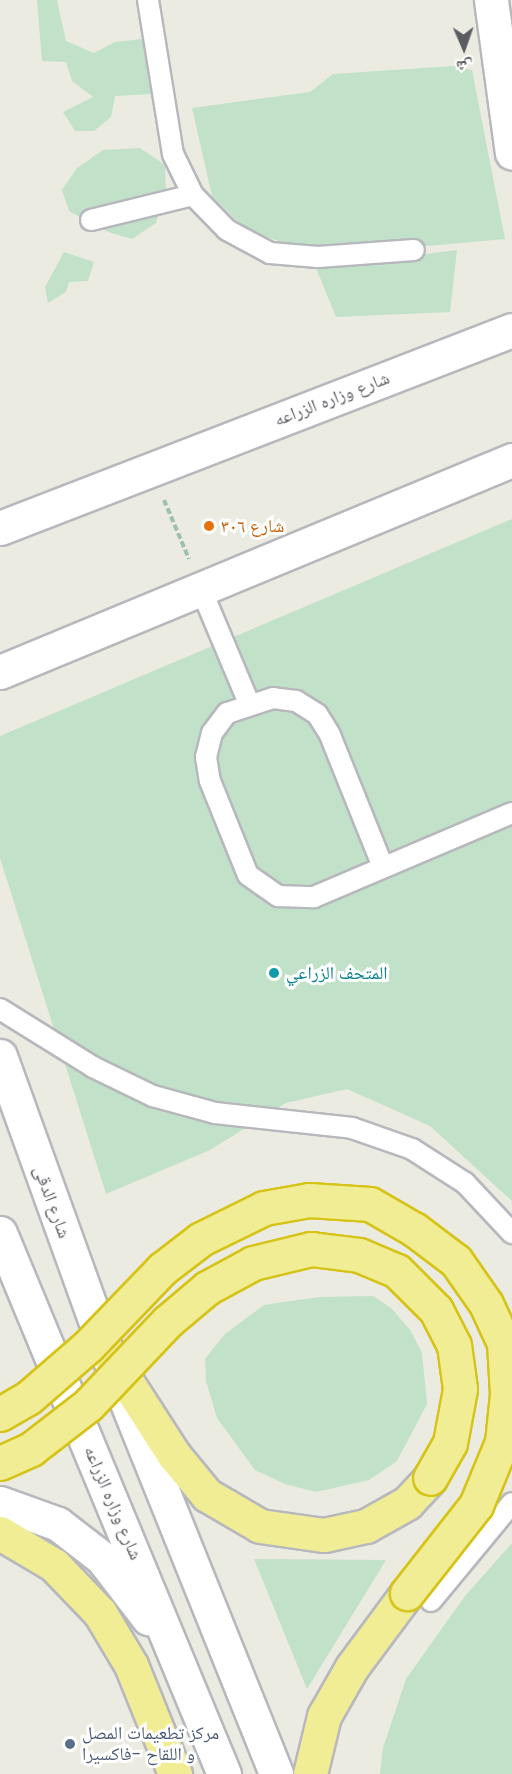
<!DOCTYPE html>
<meta charset="utf-8">
<style>
body{margin:0}
#map{position:relative;width:512px;height:1774px;overflow:hidden;background:#ecebe2;font-family:Poppins,"Noto Naskh Arabic",sans-serif}
div>[style]{position:absolute}
[style*='--x']{left:calc(var(--x)*1px);top:calc(var(--y)*1px);width:calc(var(--w)*1px);rotate:calc(var(--a)*1deg)}
.green>*{inset:0;background:#c1e1c8}
.path>*{height:4px;margin-top:-2px;transform-origin:0;background:repeating-linear-gradient(90deg,#9bc1ae 0 6px,transparent 0 9px)}
.roads{filter:drop-shadow(2px 0 #b7b8bd) drop-shadow(-2px 0 #b7b8bd) drop-shadow(0 2px #b7b8bd) drop-shadow(0 -2px #b7b8bd)}
.lane>*{height:20px;margin:-10px;padding:0 10px;transform-origin:10px;border-radius:10px;background:#fff}
.street>*{height:33px;margin:-16.5px;padding:0 16.5px;transform-origin:16.5px;border-radius:16.5px;background:#fff}
.secondary>*{height:33px;margin:-16.5px;padding:0 16.5px;transform-origin:16.5px;border-radius:16.5px;background:#fff}
.highway>*{height:33px;margin:-16.5px;padding:0 16.5px;transform-origin:16.5px;border-radius:16.5px;background:#f1ed94}
.bridges{filter:drop-shadow(2px 0 #d6c318) drop-shadow(-2px 0 #d6c318) drop-shadow(0 2px #d6c318) drop-shadow(0 -2px #d6c318)}
.highway-bridge>*{height:33px;margin:-16.5px;padding:0 16.5px;transform-origin:16.5px;border-radius:16.5px;background:#f1ed94}
.dots>*{width:16px;height:16px;translate:-50% -50%;box-sizing:border-box;border:3px solid #fff;border-radius:50%}
span{translate:-50% -50%;white-space:nowrap;text-align:center;line-height:1.15;-webkit-text-stroke:6px #fff;paint-order:stroke}
.street-label{font-size:18px;color:#5a5c61}
.food-label{font-size:18px;color:#c56008}
.left{translate:0 -50%;text-align:left}
.culture-label{font-size:18px;color:#0d838f}
.service-label{font-size:18px;color:#4e5e75}
.north{position:absolute;left:434px;top:18px;width:60px;height:60px;-webkit-text-stroke:4px #fff;paint-order:stroke;rotate:178deg;font-size:16px;font-weight:700;line-height:24px;text-align:center;color:#5a5c61}
.north::after{content:'';display:block;margin:auto;width:21px;height:27px;background:#5a5c61;clip-path:polygon(50% 0,100% 100%,50% 72%,0 100%)}
</style>
<div id="map">
<div class="green">
<div style="clip-path:polygon(37px 0,57px 0,66px 41px,94px 53px,115px 42px,142px 39px,152px 94px,115px 96px,111px 117px,94px 131px,75px 131px,63px 112px,93px 97px,72px 81px,66px 62px,42px 61px)"></div>
<div style="clip-path:polygon(453px 66px,472px 70px,505px 239px,427px 246px,385px 241px,297px 248px,244px 228px,212px 196px,192px 108px,310px 92px,333px 74px)"></div>
<div style="clip-path:polygon(140px 148px,165px 165px,166px 189px,156px 223px,132px 239px,108px 232px,69px 211px,62px 190px,77px 168px,103px 150px)"></div>
<div style="clip-path:polygon(457px 250px,450px 312px,336px 317px,316px 268px)"></div>
<div style="clip-path:polygon(64px 252px,94px 262px,88px 281px,69px 282px,66px 292px,48px 303px,45px 287px)"></div>
<div style="clip-path:polygon(512px 519px,512px 1201px,430px 1126px,347px 1089px,286px 1103px,210px 1150px,106px 1194px,0 858px,0 736px)"></div>
<div style="clip-path:polygon(373px 1296px,391px 1308px,411px 1331px,422px 1353px,427px 1404px,397px 1461px,369px 1480px,316px 1492px,285px 1484px,255px 1470px,217px 1418px,206px 1381px,205px 1359px,225px 1334px,264px 1305px,319px 1297px)"></div>
<div style="clip-path:polygon(512px 1543px,512px 1774px,380px 1774px,383px 1748px,406px 1679px,465px 1596px)"></div>
<div style="clip-path:polygon(254px 1559px,386px 1560px,307px 1689px)"></div>
</div>
<div class="path">
<div style="--x:164;--y:500;--w:64;--a:67"></div>
</div>
<div class="roads">
<div class="lane">
<div style="--x:148;--y:0;--w:156;--a:80.8"></div>
<div style="--x:173;--y:154;--w:46;--a:64"></div>
<div style="--x:193;--y:195;--w:49;--a:45.8"></div>
<div style="--x:227;--y:230;--w:49;--a:28.1"></div>
<div style="--x:270;--y:253;--w:48;--a:4.8"></div>
<div style="--x:318;--y:257;--w:96;--a:-4.2"></div>
<div style="--x:91;--y:220;--w:105;--a:-13.8"></div>
<div style="--x:201;--y:589;--w:124;--a:67.2"></div>
<div style="--x:383;--y:867;--w:144;--a:-111.9"></div>
<div style="--x:329;--y:733;--w:22;--a:-122"></div>
<div style="--x:317;--y:714;--w:25;--a:-148"></div>
<div style="--x:296;--y:701;--w:23;--a:-173"></div>
<div style="--x:273;--y:698;--w:48;--a:161.9"></div>
<div style="--x:227;--y:713;--w:25;--a:127"></div>
<div style="--x:212;--y:733;--w:25;--a:104"></div>
<div style="--x:206;--y:757;--w:24;--a:81"></div>
<div style="--x:210;--y:781;--w:101;--a:68"></div>
<div style="--x:248;--y:875;--w:37;--a:35"></div>
<div style="--x:278;--y:896;--w:36;--a:2"></div>
<div style="--x:314;--y:897;--w:215;--a:-23"></div>
<div style="--x:0;--y:1009;--w:110;--a:31.9"></div>
<div style="--x:93;--y:1067;--w:67;--a:25.8"></div>
<div style="--x:153;--y:1096;--w:64;--a:15.3"></div>
<div style="--x:215;--y:1113;--w:138;--a:6.2"></div>
<div style="--x:352;--y:1128;--w:64;--a:19.3"></div>
<div style="--x:412;--y:1149;--w:63;--a:32.7"></div>
<div style="--x:465;--y:1183;--w:69;--a:46.8"></div>
<div style="--x:431;--y:1601;--w:127;--a:-50.4"></div>
</div>
<div class="street">
<div style="--x:491;--y:0;--w:154;--a:82.2"></div>
<div style="--x:0;--y:528;--w:549;--a:-21.14"></div>
<div style="--x:0;--y:672;--w:554;--a:-22.49"></div>
</div>
<div class="secondary">
<div style="--x:0;--y:1056;--w:310;--a:70.2"></div>
<div style="--x:105;--y:1348;--w:459;--a:68.1"></div>
<div style="--x:0;--y:1233;--w:586;--a:67.51"></div>
<div style="--x:0;--y:1503;--w:62;--a:19.9"></div>
<div style="--x:58;--y:1524;--w:56;--a:37.7"></div>
<div style="--x:102;--y:1558;--w:76;--a:52.5"></div>
</div>
<div class="highway">
<div style="--x:105;--y:1348;--w:127;--a:57.2"></div>
<div style="--x:174;--y:1455;--w:52;--a:50.5"></div>
<div style="--x:207;--y:1495;--w:61;--a:30.3"></div>
<div style="--x:260;--y:1526;--w:65;--a:8"></div>
<div style="--x:324;--y:1535;--w:43;--a:-12.1"></div>
<div style="--x:366;--y:1526;--w:47;--a:-29.3"></div>
<div style="--x:407;--y:1503;--w:34;--a:-47"></div>
<div style="--x:0;--y:1533;--w:63;--a:30.7"></div>
<div style="--x:54;--y:1565;--w:66;--a:46.2"></div>
<div style="--x:100;--y:1613;--w:61;--a:59.2"></div>
<div style="--x:131;--y:1665;--w:118;--a:68"></div>
<div style="--x:310;--y:1774;--w:60;--a:-76.4"></div>
<div style="--x:324;--y:1716;--w:56;--a:-60.3"></div>
<div style="--x:352;--y:1667;--w:92;--a:-53.4"></div>
</div>
</div>
<div class="bridges">
<div class="highway-bridge">
<div style="--x:0;--y:1414;--w:32;--a:-30"></div>
<div style="--x:28;--y:1398;--w:79;--a:-40.9"></div>
<div style="--x:88;--y:1346;--w:107;--a:-46.1"></div>
<div style="--x:162;--y:1269;--w:49;--a:-37.6"></div>
<div style="--x:201;--y:1239;--w:70;--a:-26.2"></div>
<div style="--x:264;--y:1208;--w:46;--a:-10.1"></div>
<div style="--x:309;--y:1200;--w:61;--a:3.8"></div>
<div style="--x:370;--y:1204;--w:52;--a:30"></div>
<div style="--x:415;--y:1230;--w:51;--a:37.1"></div>
<div style="--x:456;--y:1261;--w:52;--a:55.1"></div>
<div style="--x:486;--y:1304;--w:43;--a:65.2"></div>
<div style="--x:504;--y:1343;--w:51;--a:86.6"></div>
<div style="--x:507;--y:1394;--w:48;--a:95.9"></div>
<div style="--x:502;--y:1442;--w:68;--a:112.4"></div>
<div style="--x:476;--y:1505;--w:112;--a:128.1"></div>
<div style="--x:0;--y:1463;--w:34;--a:-24"></div>
<div style="--x:31;--y:1449;--w:72;--a:-37.7"></div>
<div style="--x:88;--y:1405;--w:116;--a:-46.4"></div>
<div style="--x:168;--y:1321;--w:51;--a:-40.2"></div>
<div style="--x:207;--y:1288;--w:52;--a:-28.5"></div>
<div style="--x:253;--y:1263;--w:60;--a:-13.6"></div>
<div style="--x:311;--y:1249;--w:48;--a:7.1"></div>
<div style="--x:359;--y:1255;--w:41;--a:22.8"></div>
<div style="--x:397;--y:1271;--w:55;--a:45"></div>
<div style="--x:436;--y:1310;--w:39;--a:63"></div>
<div style="--x:454;--y:1345;--w:44;--a:82.2"></div>
<div style="--x:460;--y:1389;--w:55;--a:100.5"></div>
<div style="--x:450;--y:1443;--w:40;--a:119.7"></div>
</div>
</div>
<div class="dots">
<div style="left:209px;top:526px;background:#e8710a"></div>
<div style="left:274px;top:973px;background:#0f9aa8"></div>
<div style="left:70px;top:1744px;background:#5c6f8a"></div>
</div>
<div class="street-label">
<span style="left:332px;top:399px;rotate:-21deg">شارع وزاره الزراعه</span>
<span style="left:52px;top:1202px;rotate:70deg">شارع الدقى</span>
<span style="left:113px;top:1503px;rotate:67deg">شارع وزاره الزراعه</span>
</div>
<div class="food-label">
<span class="left" style="left:221px;top:526px">شارع ٣٠٦</span>
</div>
<div class="culture-label">
<span class="left" style="left:286px;top:973px">المتحف الزراعي</span>
</div>
<div class="service-label">
<span class="left" style="left:82px;top:1744px">مركز تطعيمات المصل<br>و اللقاح -فاكسيرا</span>
</div>
<div class="north">ش</div>
</div>
